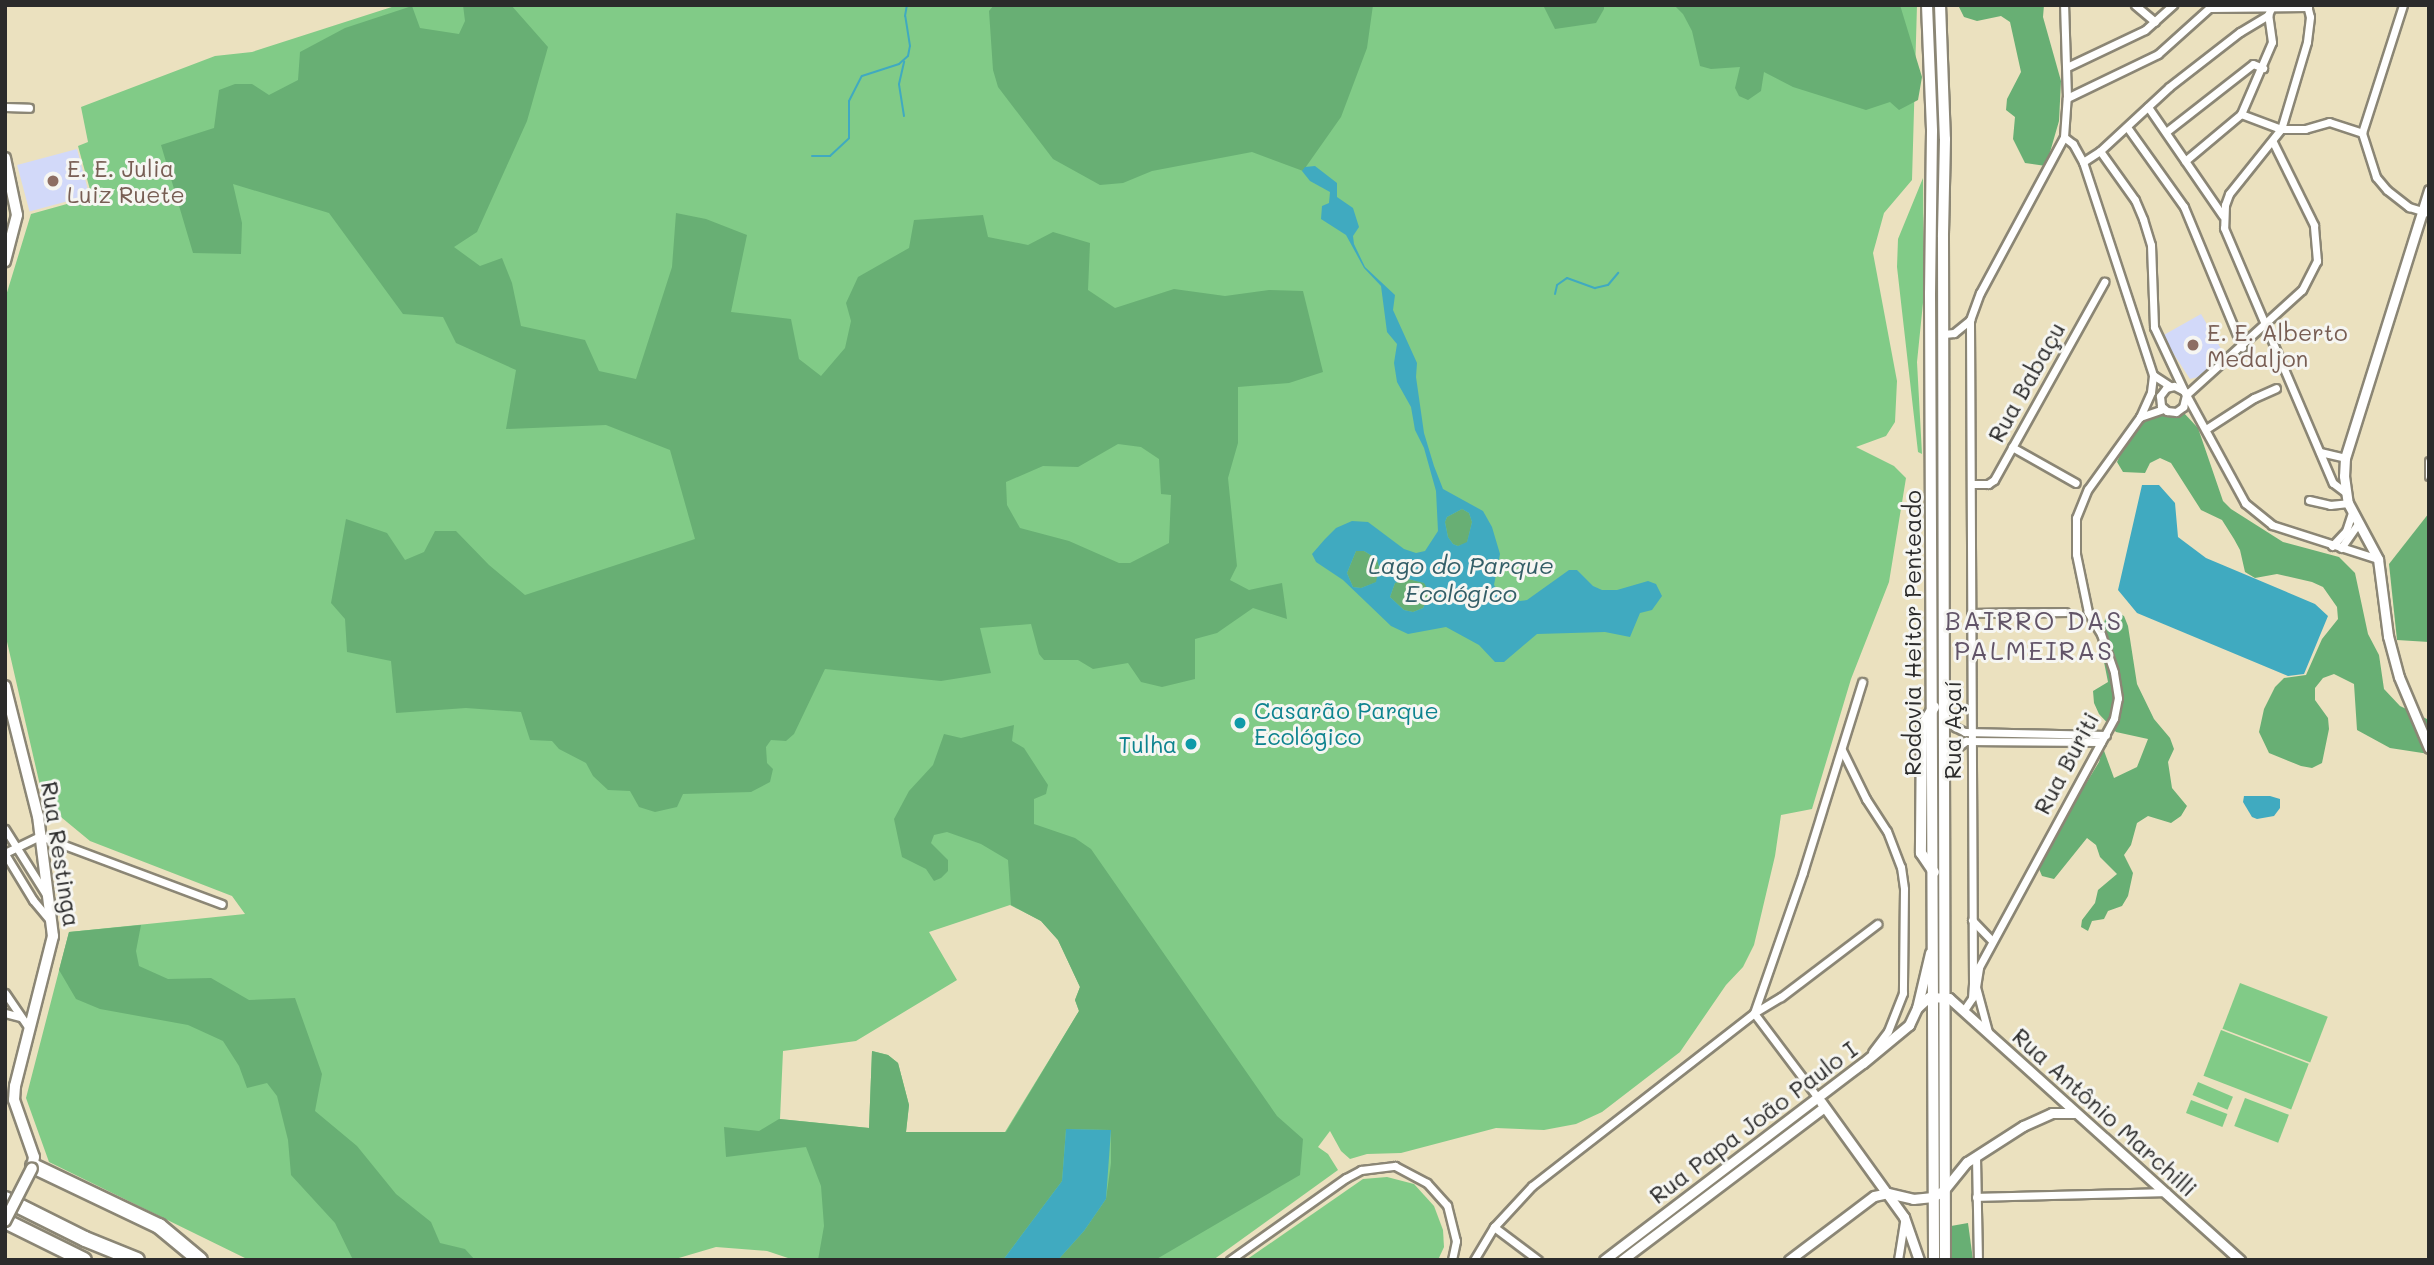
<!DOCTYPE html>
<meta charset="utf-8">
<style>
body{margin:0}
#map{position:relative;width:2434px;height:1265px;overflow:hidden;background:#ebe1bf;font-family:Mali,sans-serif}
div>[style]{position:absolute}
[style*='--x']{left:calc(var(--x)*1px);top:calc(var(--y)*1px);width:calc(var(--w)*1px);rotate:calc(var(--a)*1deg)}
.built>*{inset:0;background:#d2d9f9;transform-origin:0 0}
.green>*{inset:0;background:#81cb87;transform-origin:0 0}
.forest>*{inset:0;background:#68af74}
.water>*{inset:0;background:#40aac0}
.stream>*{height:2px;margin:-1px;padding:0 1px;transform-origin:1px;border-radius:1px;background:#40aac0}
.roads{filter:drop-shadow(2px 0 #8b8675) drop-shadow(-2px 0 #8b8675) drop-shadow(0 2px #8b8675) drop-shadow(0 -2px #8b8675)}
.minor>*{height:7px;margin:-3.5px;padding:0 3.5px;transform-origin:3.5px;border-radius:3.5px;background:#fff}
.tertiary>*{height:9px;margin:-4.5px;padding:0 4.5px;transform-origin:4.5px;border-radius:4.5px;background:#fff}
.secondary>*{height:10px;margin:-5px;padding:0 5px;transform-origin:5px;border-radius:5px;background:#fff}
.primary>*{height:10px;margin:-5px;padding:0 5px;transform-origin:5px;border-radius:5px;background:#fff}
.motorway>*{height:14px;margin:-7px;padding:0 7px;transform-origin:7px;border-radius:7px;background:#fff}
.bridges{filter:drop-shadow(2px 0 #8b8675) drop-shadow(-2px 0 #8b8675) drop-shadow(0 2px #8b8675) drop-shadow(0 -2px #8b8675)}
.primary-bridge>*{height:10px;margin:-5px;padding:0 5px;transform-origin:5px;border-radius:5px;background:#fff}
.dots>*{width:19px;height:19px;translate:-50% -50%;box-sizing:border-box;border:4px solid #f6f6f2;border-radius:50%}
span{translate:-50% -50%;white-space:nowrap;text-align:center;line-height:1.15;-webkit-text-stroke:6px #f6f6f2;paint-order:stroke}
.education-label{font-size:23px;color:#785e54}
.left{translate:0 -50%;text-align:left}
.street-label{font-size:23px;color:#2b2b2b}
.culture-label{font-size:23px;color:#0d838f}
.right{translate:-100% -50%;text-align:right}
.water-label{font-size:24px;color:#335e67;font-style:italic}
.quarter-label{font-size:26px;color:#625468;letter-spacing:2px}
.frame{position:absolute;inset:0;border:7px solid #2b2b2b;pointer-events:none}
</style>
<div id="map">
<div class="built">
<div style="left:77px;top:149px;width:48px;height:62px;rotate:75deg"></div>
<div style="clip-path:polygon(2201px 314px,2224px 354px,2198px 377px,2190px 379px,2162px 336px)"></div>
</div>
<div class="green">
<div style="clip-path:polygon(evenodd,398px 5px,1917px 5px,1912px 180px,1884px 213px,1873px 253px,1897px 381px,1895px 422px,1886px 436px,1856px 447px,1894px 466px,1906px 478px,1889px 582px,1851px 679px,1812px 809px,1781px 815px,1775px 856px,1754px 945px,1743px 967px,1726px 985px,1680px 1052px,1602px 1112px,1576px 1124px,1544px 1130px,1496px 1128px,1401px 1153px,1367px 1154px,1350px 1159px,1341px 1151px,1330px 1131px,1318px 1147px,1328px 1154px,1338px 1170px,1213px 1260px,794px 1260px,767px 1251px,716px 1247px,672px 1260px,249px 1260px,49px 1162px,26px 1098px,69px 932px,245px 914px,232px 896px,90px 841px,44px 803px,5px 633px,5px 299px,31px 214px,92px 197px,78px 146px,88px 142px,81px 107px,215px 56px,252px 52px,398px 5px,1010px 905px,1041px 921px,1058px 940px,1080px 987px,1075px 1000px,1079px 1011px,1005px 1132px,906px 1132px,909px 1105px,898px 1063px,888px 1055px,872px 1051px,869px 1128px,780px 1119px,783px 1051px,856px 1041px,957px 980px,929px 932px,1010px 905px)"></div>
<div style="clip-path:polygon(1923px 178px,1924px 293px,1917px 362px,1922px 454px,1918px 452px,1897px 267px,1898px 239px)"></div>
<div style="left:2240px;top:983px;width:94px;height:49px;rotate:21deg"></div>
<div style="left:2221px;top:1030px;width:94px;height:49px;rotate:21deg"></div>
<div style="left:2198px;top:1082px;width:38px;height:14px;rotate:23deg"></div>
<div style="left:2245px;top:1098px;width:47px;height:30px;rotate:21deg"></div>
<div style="left:2191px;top:1100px;width:39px;height:14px;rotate:21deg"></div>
<div style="clip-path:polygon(1387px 1177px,1414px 1184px,1434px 1206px,1443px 1230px,1444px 1247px,1438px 1260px,1246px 1260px,1363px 1179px)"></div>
</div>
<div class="forest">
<div style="clip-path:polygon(evenodd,463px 5px,511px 5px,548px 47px,527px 121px,477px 232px,454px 247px,480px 266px,502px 258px,512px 283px,521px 326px,585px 340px,599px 371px,636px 379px,672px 267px,676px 213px,706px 219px,747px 235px,731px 312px,791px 319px,799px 359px,821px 376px,845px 348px,851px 321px,846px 303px,858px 277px,909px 248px,914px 220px,983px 215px,988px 237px,1028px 245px,1053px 232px,1090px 243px,1088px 290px,1115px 308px,1174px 289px,1225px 296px,1269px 290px,1303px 291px,1323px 372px,1289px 383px,1238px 387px,1238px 443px,1228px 478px,1237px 566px,1230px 580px,1249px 590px,1282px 583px,1287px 619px,1253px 608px,1217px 633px,1195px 639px,1195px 679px,1162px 687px,1141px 682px,1128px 663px,1093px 669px,1078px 660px,1044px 660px,1039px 654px,1031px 624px,980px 628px,991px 673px,941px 681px,825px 669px,794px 734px,786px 741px,771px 740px,766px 747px,767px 763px,773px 769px,770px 782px,751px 792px,683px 794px,677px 807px,655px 812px,639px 807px,630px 791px,608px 790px,593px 776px,586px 763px,559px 749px,552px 741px,530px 740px,521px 712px,466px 708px,396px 713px,391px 661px,347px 652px,345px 619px,331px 603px,346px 519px,387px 533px,405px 560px,424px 552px,435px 531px,456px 531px,489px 565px,525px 595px,695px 539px,670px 450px,606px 425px,506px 429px,516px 370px,456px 343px,443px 317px,403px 314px,329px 213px,233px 184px,242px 223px,241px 254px,193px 253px,161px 145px,214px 128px,219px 90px,235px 84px,252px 84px,269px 95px,298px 80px,300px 52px,345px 28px,412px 6px,420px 28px,459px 34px,465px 21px,463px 5px,1118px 444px,1141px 447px,1159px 459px,1161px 494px,1171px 495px,1169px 543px,1130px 563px,1119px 563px,1069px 541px,1020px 528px,1007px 505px,1006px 482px,1043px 466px,1078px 467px,1118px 444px)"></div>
<div style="clip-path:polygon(994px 5px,1373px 5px,1367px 48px,1341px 117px,1303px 171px,1252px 152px,1152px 171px,1123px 183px,1100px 185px,1053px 159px,998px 87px,993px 70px,989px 11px)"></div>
<div style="clip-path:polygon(1543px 5px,1604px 5px,1604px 9px,1596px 23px,1555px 29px)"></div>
<div style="clip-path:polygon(1674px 5px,1900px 5px,1922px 77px,1918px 100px,1899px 110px,1890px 102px,1866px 110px,1793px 87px,1764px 72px,1761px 91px,1748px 100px,1739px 96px,1735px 88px,1740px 67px,1711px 69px,1700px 66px,1692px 31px,1683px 14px)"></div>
<div style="clip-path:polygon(1958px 5px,2044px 5px,2043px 17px,2061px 81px,2059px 121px,2046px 166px,2025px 163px,2013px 139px,2015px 117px,2006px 110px,2007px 99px,2021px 72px,2010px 22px,2001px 16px,1977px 21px,1964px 17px)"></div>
<div style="clip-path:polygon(2172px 409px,2183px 412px,2198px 428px,2223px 501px,2231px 509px,2283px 542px,2339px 557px,2355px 573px,2368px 634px,2379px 655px,2384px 689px,2400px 706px,2429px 720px,2429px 754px,2390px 748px,2357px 730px,2354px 684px,2334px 674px,2323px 678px,2315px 688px,2315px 700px,2328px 718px,2329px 729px,2322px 763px,2312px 768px,2301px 766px,2269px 753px,2259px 732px,2264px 709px,2275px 687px,2284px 678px,2306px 675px,2322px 639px,2338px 619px,2337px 607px,2323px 587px,2312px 582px,2277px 574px,2255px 578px,2245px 572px,2240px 550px,2234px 539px,2222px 520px,2201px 510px,2171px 463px,2160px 458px,2150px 463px,2145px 473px,2123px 472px,2117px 462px,2136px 420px)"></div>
<div style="clip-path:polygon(1462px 509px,1469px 513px,1472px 522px,1467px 543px,1458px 546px,1453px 544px,1448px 537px,1445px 522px,1447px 517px)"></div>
<div style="clip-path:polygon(2429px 513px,2429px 642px,2397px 640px,2389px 564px)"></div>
<div style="clip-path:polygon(1356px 551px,1364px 551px,1377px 559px,1379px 567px,1377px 582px,1361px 588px,1353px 587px,1347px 573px)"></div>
<div style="clip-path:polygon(1408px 579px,1425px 583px,1430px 593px,1423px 608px,1413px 612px,1404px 610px,1390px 597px,1395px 583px)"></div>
<div style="clip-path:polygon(2113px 610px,2124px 616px,2128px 626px,2137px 684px,2154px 719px,2170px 738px,2174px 749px,2168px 762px,2172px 788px,2187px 806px,2181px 816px,2171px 823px,2148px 816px,2137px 823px,2131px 845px,2124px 855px,2133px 873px,2128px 896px,2122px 906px,2108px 911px,2104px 919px,2092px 921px,2088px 931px,2081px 927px,2082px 920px,2095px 903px,2098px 890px,2117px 874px,2100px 857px,2096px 845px,2087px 838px,2054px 879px,2042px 876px,2037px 864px,2099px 762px,2103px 748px,2114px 778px,2137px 767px,2148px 739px,2116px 732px,2099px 714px,2094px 703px,2093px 691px,2108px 682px,2100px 642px,2105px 619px)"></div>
<div style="clip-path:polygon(1014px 725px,1012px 741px,1024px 748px,1048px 785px,1046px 794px,1034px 799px,1034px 824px,1075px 838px,1091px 849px,1277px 1116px,1303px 1139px,1300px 1175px,1155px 1260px,1058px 1260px,1084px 1231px,1106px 1199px,1111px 1163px,1111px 1130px,1066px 1129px,1062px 1181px,1003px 1260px,818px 1260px,824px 1226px,821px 1186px,806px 1147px,726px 1157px,724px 1127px,759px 1131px,779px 1119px,869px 1128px,872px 1051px,888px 1055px,898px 1063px,909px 1105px,906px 1132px,1006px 1132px,1079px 1011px,1075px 1000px,1080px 987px,1058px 940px,1041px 921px,1011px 905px,1008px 860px,981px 844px,947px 832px,934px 835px,931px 843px,948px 860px,948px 871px,941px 878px,934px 881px,926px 869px,902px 857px,894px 819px,909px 791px,933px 765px,944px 734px,961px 738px)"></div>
<div style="clip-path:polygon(141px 925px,136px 951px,139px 966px,168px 979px,211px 978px,249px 1000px,295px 998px,322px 1074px,315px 1111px,357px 1146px,396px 1194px,431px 1222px,440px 1243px,465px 1249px,475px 1260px,353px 1260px,335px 1223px,291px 1175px,288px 1140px,277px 1096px,267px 1083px,247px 1088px,239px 1066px,223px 1041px,188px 1025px,100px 1009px,76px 999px,59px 970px,69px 932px)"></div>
<div style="clip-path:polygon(1968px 1223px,1973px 1260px,1951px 1260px,1951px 1226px)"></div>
</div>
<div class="water">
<div style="clip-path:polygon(evenodd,1315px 166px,1337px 183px,1337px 197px,1353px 208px,1359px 227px,1353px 236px,1354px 244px,1365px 267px,1395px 295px,1393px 310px,1417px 363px,1416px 377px,1424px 433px,1434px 466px,1443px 489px,1483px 511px,1492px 527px,1500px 554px,1494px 585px,1499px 592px,1520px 601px,1527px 600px,1569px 570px,1577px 570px,1593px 586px,1602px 590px,1617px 590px,1648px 581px,1656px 584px,1662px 596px,1652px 610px,1640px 613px,1630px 637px,1605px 632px,1537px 634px,1504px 662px,1495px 662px,1479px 645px,1446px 627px,1408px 634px,1391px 626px,1343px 580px,1316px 562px,1312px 554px,1325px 539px,1336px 528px,1352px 521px,1368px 522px,1404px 549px,1416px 553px,1425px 551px,1438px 531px,1436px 491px,1424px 448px,1415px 430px,1411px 407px,1397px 382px,1394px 363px,1397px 344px,1387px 332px,1381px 286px,1364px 268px,1346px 235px,1321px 219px,1322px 206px,1329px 203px,1330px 192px,1310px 181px,1302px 171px,1305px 167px,1315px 166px,1462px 509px,1469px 513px,1472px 522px,1467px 542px,1458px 546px,1453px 544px,1448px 537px,1445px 522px,1447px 517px,1462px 509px,1315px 166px,1356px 551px,1364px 551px,1377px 559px,1379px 567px,1376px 582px,1361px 588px,1353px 587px,1347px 573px,1356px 551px,1315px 166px,1408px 579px,1424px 583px,1430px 593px,1423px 608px,1413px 612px,1404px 610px,1390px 597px,1395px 583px,1408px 579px)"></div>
<div style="clip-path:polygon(2142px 485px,2159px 485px,2175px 503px,2178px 537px,2206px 558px,2315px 604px,2328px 616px,2304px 674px,2288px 676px,2137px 613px,2118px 590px)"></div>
<div style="clip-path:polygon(2244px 796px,2270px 796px,2280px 799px,2280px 808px,2274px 816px,2257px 819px,2252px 817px,2243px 802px)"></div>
<div style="clip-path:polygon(1066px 1129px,1111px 1130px,1106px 1199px,1084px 1231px,1058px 1260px,1003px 1260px,1062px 1181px)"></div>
</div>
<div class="stream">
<div style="--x:904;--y:116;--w:32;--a:-99"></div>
<div style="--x:899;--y:84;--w:23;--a:-77"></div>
<div style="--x:812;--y:156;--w:18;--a:0"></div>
<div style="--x:830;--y:156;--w:26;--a:-43"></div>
<div style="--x:849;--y:138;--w:37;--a:-90"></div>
<div style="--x:849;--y:101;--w:28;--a:-63"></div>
<div style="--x:862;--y:76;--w:39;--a:-18"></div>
<div style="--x:899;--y:64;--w:12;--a:-42"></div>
<div style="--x:908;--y:56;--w:10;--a:-79"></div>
<div style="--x:910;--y:46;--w:30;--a:-99"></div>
<div style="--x:905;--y:16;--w:11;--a:-80"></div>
<div style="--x:1555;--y:294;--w:9;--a:-77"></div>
<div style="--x:1557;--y:285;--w:12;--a:-35"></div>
<div style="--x:1567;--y:278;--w:30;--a:20"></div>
<div style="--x:1595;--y:288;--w:13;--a:-13"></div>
<div style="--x:1608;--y:285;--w:16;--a:-50"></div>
</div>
<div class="roads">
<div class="minor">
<div style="--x:2135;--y:5;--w:26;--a:40"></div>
<div style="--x:2307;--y:5;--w:12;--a:76"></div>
<div style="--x:2310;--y:17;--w:25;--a:97"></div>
<div style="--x:2307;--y:42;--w:91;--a:106.6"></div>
<div style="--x:2281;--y:129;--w:83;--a:128.7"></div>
<div style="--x:2229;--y:194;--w:12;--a:110"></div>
<div style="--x:2225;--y:205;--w:23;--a:92"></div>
<div style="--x:2224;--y:228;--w:277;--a:66.9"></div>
<div style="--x:2333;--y:483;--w:15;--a:37"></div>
<div style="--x:2403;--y:5;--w:134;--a:107.8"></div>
<div style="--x:2362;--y:133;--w:46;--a:72.3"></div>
<div style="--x:2376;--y:177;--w:17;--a:50"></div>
<div style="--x:2387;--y:190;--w:28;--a:38"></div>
<div style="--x:2409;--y:207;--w:21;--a:17"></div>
<div style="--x:2067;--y:67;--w:86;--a:-25.4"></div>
<div style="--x:2145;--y:30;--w:38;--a:-42"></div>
<div style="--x:2067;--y:98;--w:101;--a:-25.8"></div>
<div style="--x:2158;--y:54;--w:69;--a:-42"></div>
<div style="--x:2209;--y:8;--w:99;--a:-0.6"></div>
<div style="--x:5;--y:107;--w:24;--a:2"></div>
<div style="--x:2148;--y:107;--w:132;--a:55.5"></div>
<div style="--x:2241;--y:114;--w:43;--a:20.6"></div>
<div style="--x:2281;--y:129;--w:24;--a:0"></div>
<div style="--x:2305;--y:129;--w:25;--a:-16"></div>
<div style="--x:2329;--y:122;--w:35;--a:18"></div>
<div style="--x:2127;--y:127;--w:98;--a:54.5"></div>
<div style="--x:2184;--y:207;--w:152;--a:67.5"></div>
<div style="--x:2166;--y:132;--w:110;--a:-38"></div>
<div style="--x:2253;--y:64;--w:11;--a:22"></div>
<div style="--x:2100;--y:151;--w:60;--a:54.5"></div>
<div style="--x:2135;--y:200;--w:21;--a:67"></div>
<div style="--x:2143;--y:219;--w:27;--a:73"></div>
<div style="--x:2151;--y:245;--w:82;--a:87.9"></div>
<div style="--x:2154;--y:327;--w:71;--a:64.9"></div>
<div style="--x:2184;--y:391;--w:128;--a:61.4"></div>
<div style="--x:2245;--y:503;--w:35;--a:39"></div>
<div style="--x:2272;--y:525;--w:111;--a:17.8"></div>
<div style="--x:2185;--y:161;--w:73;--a:-40"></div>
<div style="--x:2241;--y:114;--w:78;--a:-66.7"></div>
<div style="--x:2272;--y:42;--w:27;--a:-98"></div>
<div style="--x:2083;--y:162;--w:20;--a:-33"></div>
<div style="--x:2100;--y:151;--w:94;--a:-42.8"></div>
<div style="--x:2169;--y:87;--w:90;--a:-37.8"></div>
<div style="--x:2240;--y:32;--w:33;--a:-31"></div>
<div style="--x:2268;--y:15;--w:10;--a:-66"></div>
<div style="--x:1944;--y:334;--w:10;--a:-6"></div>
<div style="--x:1954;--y:333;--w:21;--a:-39"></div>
<div style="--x:2153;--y:375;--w:20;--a:33"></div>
<div style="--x:2184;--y:391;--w:11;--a:-153"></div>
<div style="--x:2174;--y:386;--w:8;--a:166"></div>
<div style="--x:2166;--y:388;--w:10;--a:127"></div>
<div style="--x:2160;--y:396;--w:10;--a:84"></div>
<div style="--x:2161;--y:406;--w:8;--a:40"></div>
<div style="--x:2167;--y:411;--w:9;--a:6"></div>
<div style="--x:2176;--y:412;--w:9;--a:-36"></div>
<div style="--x:2183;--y:407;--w:12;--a:-76"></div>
<div style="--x:2186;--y:395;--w:156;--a:-42.2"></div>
<div style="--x:2302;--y:290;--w:33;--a:-63"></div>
<div style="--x:2317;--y:261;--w:36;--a:-95"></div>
<div style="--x:2314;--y:225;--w:93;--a:-116.3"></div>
<div style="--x:2140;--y:417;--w:24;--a:-19"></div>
<div style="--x:2206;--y:429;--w:57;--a:-32.9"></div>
<div style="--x:2254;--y:398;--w:24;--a:-24"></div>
<div style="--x:2012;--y:447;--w:73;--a:29.4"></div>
<div style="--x:2320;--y:452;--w:26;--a:13"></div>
<div style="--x:2429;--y:461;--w:15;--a:90"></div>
<div style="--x:1971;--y:484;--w:17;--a:0"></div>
<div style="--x:1988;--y:484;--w:7;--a:-34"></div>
<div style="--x:1994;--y:480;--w:227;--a:-60.9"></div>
<div style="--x:2309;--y:500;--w:22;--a:13"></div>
<div style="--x:2330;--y:505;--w:18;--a:-6"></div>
<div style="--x:2332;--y:546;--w:21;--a:-47"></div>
<div style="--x:2346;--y:531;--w:20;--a:-72"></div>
<div style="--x:2341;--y:548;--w:29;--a:-55"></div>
<div style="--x:1971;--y:613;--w:94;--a:-0.6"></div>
<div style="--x:1944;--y:716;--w:16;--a:45"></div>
<div style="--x:1955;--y:727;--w:11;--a:27"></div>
<div style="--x:1965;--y:732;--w:141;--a:1.2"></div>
<div style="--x:1842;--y:750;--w:55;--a:63.9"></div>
<div style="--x:1866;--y:799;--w:38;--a:57"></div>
<div style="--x:1887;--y:831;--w:39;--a:69"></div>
<div style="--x:1901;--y:867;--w:22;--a:82"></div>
<div style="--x:1904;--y:889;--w:104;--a:90.6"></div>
<div style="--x:1903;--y:993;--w:41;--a:111.5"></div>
<div style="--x:1888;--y:1031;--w:26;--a:127"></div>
<div style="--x:1944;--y:758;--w:28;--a:-38"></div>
<div style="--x:1966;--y:741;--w:135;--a:0.4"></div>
<div style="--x:5;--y:829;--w:79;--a:57.9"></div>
<div style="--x:5;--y:853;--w:39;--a:-26"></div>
<div style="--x:40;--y:836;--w:194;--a:20.5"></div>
<div style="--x:5;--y:854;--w:54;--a:58.7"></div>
<div style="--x:33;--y:900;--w:26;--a:50"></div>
<div style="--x:1972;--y:920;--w:29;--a:46"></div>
<div style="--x:5;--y:993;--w:42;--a:55.6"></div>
<div style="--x:1964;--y:1010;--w:14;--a:-56"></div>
<div style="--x:1972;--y:998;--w:14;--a:-86"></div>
<div style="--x:1973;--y:984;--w:664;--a:-90.26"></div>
<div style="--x:1970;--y:320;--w:29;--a:-70"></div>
<div style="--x:1980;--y:293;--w:177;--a:-61.7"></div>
<div style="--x:2064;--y:137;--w:39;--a:-86"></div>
<div style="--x:2067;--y:98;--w:93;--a:-91.8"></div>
<div style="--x:5;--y:1013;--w:16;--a:15"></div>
<div style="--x:1988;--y:1032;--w:47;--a:-104.9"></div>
<div style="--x:1976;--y:987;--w:20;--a:-81"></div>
<div style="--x:1979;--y:967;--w:283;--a:-61.5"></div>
<div style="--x:2114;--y:718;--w:20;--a:-79"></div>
<div style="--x:2118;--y:698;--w:26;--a:-99"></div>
<div style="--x:2114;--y:672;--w:40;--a:-108.9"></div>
<div style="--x:2101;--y:634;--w:26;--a:-121"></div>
<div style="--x:2088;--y:612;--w:59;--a:-101.7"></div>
<div style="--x:2076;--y:554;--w:36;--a:-90"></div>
<div style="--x:2076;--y:518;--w:31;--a:-68"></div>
<div style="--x:2088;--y:489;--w:89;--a:-54.2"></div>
<div style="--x:2140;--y:417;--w:27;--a:-66"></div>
<div style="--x:2151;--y:392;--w:17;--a:-83"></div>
<div style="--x:2153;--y:375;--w:224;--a:-108.2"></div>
<div style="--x:2083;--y:162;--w:21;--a:-119"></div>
<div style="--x:2073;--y:144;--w:11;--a:-142"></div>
<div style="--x:1818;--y:1098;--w:106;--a:-127"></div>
<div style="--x:1754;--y:1013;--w:149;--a:-70.8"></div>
<div style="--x:1803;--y:872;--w:199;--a:-72.7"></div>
<div style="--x:1976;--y:1157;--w:103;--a:88.9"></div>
<div style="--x:1976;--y:1197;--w:190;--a:-1.5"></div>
<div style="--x:1494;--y:1227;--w:55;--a:36.9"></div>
<div style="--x:1230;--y:1260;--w:142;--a:-35.3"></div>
<div style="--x:1346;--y:1178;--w:17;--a:-28"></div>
<div style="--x:1361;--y:1170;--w:34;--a:-7"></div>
<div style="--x:1395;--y:1166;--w:36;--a:28"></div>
<div style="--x:1427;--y:1183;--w:30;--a:48"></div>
<div style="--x:1447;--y:1205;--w:37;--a:76"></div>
<div style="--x:1456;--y:1241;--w:19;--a:102"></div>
<div style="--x:1474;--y:1260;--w:39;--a:-59"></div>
<div style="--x:1494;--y:1227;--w:56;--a:-47.2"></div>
<div style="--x:1532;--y:1186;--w:281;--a:-37.9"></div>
<div style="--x:1754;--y:1013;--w:31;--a:-31"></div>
<div style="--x:1781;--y:997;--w:121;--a:-37.2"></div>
<div style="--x:1898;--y:1260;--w:39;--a:-81"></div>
</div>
<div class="tertiary">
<div style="--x:2429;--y:190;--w:281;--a:107.4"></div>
<div style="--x:2345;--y:458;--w:18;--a:93"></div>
<div style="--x:2344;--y:476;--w:27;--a:82"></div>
<div style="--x:2348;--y:503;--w:64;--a:61.8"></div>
<div style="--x:2378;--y:559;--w:78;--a:82.6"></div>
<div style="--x:2388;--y:636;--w:42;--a:75"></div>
<div style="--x:2399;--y:677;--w:77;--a:67.1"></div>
<div style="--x:1917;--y:1008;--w:16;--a:-43"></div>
<div style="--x:1929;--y:997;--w:20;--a:3"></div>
<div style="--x:1949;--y:998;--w:392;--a:42"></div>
<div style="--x:1821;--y:1102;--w:142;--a:54.2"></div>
<div style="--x:1904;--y:1217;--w:46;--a:70.8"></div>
<div style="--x:1604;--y:1260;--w:325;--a:-37.3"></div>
<div style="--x:1863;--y:1063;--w:60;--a:-39.6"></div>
<div style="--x:1909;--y:1025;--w:19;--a:-65"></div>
<div style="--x:1917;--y:1008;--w:57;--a:-76.7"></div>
<div style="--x:1622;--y:1260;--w:253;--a:-37.1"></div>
<div style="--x:1789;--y:1260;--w:106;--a:-37"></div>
<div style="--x:1874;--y:1196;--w:14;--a:-12"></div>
<div style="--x:1888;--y:1193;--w:26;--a:13"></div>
<div style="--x:1913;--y:1199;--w:20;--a:-6"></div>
<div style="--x:1933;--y:1197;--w:13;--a:-32"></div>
<div style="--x:1944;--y:1190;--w:36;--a:-51"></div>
<div style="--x:1967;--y:1162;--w:67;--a:-32.7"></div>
<div style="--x:2023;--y:1126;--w:32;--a:-24"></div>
<div style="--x:2052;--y:1113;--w:22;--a:0"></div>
</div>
<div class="secondary">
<div style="--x:5;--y:158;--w:58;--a:78.1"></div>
<div style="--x:17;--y:215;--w:48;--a:104.6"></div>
</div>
<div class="primary">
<div style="--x:1927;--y:5;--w:126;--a:87.7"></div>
<div style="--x:1932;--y:131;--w:162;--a:90.7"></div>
<div style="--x:1930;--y:293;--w:967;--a:89.76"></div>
<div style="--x:1940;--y:5;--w:134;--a:87.9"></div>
<div style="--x:1945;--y:139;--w:98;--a:91.2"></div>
<div style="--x:1943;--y:237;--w:1023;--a:89.89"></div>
<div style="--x:5;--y:686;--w:134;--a:75.8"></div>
<div style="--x:38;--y:816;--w:121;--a:82.9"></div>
<div style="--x:53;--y:936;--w:155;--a:104.2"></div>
<div style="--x:15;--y:1086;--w:14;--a:94"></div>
<div style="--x:14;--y:1100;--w:60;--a:70.7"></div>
<div style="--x:34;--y:1157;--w:11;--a:100"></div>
<div style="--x:1934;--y:707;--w:22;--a:122"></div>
<div style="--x:1922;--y:726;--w:127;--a:90.5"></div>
<div style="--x:1921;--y:853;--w:23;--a:56"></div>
</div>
<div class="motorway">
<div style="--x:33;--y:1166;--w:140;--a:25.5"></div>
<div style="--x:159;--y:1226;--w:53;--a:39.7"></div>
<div style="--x:5;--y:1199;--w:89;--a:26.6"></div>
<div style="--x:85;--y:1239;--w:56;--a:22"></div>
<div style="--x:5;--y:1221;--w:88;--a:26.3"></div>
</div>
</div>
<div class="bridges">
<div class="primary-bridge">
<div style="--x:5;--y:1221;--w:59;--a:-63"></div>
</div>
</div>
<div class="dots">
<div style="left:53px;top:181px;background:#8d6e63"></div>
<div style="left:2193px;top:345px;background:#8d6e63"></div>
<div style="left:1240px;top:723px;background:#0f9aa8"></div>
<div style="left:1191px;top:744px;background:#0f9aa8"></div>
</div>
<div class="education-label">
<span class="left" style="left:67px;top:181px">E. E. Julia<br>Luiz Ruete</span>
<span class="left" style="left:2207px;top:345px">E. E. Alberto<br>Medaljon</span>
</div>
<div class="street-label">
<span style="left:2026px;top:382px;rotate:-61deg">Rua Babaçu</span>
<span style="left:1912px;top:633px;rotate:-90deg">Rodovia Heitor Penteado</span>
<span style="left:1952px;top:730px;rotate:-90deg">Rua Açaí</span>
<span style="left:2066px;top:763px;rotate:-62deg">Rua Buriti</span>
<span style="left:61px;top:854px;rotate:81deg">Rua Restinga</span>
<span style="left:2105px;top:1112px;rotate:42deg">Rua Antônio Marchilli</span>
<span style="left:1753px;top:1122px;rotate:-37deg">Rua Papa João Paulo I</span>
</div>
<div class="culture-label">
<span class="left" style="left:1254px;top:723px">Casarão Parque<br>Ecológico</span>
<span class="right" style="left:1177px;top:744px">Tulha</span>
</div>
<div class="water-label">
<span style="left:1461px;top:579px">Lago do Parque<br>Ecológico</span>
</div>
<div class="quarter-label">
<span style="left:2034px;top:636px">BAIRRO DAS<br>PALMEIRAS</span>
</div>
<div class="frame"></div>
</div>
